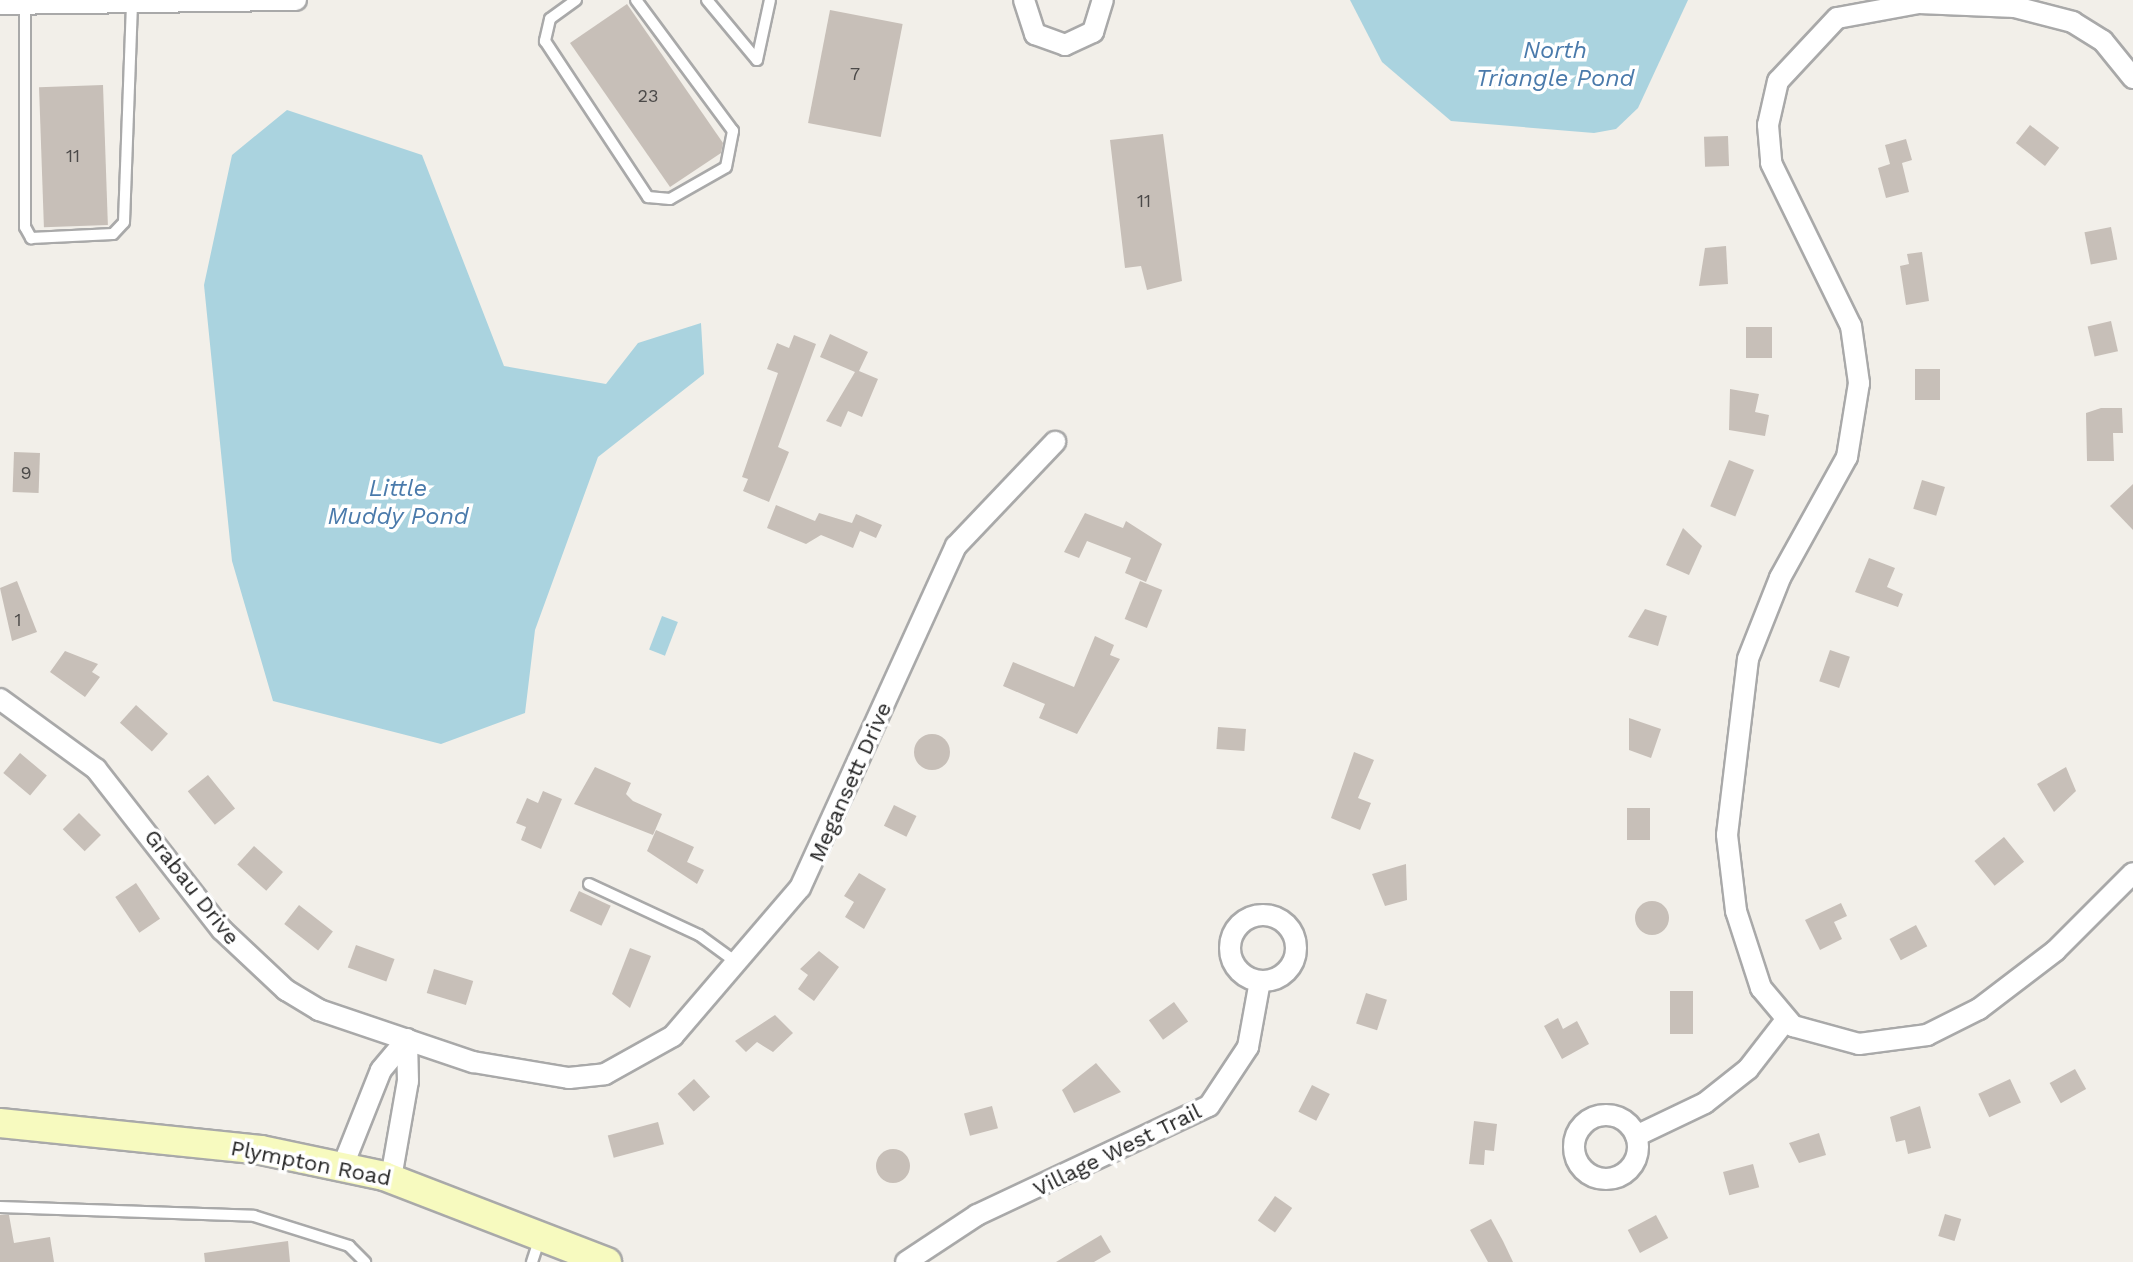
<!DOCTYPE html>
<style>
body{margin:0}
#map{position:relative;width:2133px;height:1262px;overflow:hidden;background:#f2efe9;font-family:"Work Sans",sans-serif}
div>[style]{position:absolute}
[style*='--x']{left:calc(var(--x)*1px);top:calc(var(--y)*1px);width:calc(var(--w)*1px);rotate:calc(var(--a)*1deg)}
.water>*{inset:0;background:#aad3df;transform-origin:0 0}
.building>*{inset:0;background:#c7bfb8;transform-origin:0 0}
.round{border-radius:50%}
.roads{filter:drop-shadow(2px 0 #a9a9a9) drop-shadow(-2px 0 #a9a9a9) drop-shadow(0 2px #a9a9a9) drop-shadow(0 -2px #a9a9a9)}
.lane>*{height:10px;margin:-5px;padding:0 5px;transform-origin:5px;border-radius:5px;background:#fff}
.street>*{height:20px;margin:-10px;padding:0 10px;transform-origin:10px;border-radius:10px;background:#fff}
.street>.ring{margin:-10px;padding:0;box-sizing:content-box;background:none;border:20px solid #fff;border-radius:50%}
.secondary>*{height:28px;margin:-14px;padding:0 14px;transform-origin:14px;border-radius:14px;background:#f7fabf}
span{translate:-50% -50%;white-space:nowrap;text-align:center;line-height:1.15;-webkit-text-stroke:7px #fff;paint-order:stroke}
.number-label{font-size:18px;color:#4b4948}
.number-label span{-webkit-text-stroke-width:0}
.street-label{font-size:22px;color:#222}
.water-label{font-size:24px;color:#4a7aab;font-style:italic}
</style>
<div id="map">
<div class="water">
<div style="clip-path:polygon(1350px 0,1688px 0,1638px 108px,1616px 129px,1594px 133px,1451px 121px,1382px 62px)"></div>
<div style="clip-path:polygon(287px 110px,422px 155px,504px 366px,606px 384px,638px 343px,701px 323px,704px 374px,598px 457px,535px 630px,525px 713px,441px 744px,273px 701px,232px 561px,204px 285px,232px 155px)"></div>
<div style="left:662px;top:616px;width:17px;height:36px;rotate:21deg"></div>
</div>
<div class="building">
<div style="clip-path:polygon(627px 4px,723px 143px,721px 153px,670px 187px,570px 43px)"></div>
<div style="left:830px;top:10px;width:74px;height:115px;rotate:11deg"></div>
<div style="left:103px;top:85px;width:140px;height:64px;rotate:88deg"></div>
<div style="left:2030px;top:125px;width:37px;height:23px;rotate:38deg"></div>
<div style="clip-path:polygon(1163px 134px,1182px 281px,1147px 290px,1141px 266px,1125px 268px,1110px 140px)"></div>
<div style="left:1728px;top:136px;width:30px;height:24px;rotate:88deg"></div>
<div style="clip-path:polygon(1906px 139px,1912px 160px,1902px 163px,1909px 192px,1886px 198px,1878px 168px,1890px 164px,1885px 145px)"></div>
<div style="left:2111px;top:227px;width:33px;height:27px;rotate:79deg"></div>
<div style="clip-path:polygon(1726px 246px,1728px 284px,1699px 286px,1705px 248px)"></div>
<div style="clip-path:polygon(1922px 252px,1929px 301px,1906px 305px,1900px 266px,1909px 264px,1907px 254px)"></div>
<div style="left:2111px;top:321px;width:31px;height:24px;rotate:77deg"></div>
<div style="left:1746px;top:327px;width:26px;height:31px"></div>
<div style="clip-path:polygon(830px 334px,868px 352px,859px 371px,878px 379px,862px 417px,848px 411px,841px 427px,826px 421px,855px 372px,820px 357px)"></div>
<div style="clip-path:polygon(794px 335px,816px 344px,778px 447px,789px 452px,769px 502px,743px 491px,748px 479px,742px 477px,778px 373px,767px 369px,777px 343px,789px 348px)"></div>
<div style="left:1915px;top:369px;width:25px;height:31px"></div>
<div style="clip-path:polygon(1730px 389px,1759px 394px,1755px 412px,1769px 415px,1765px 436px,1729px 430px)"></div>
<div style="clip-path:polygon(2101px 408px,2122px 408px,2123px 433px,2113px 433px,2114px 461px,2087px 461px,2086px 413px)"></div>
<div style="left:14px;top:452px;width:26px;height:40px;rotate:2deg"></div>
<div style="left:1729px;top:460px;width:27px;height:50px;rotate:22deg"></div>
<div style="left:1922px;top:480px;width:24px;height:30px;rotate:17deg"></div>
<div style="clip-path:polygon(2133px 484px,2133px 530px,2110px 506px)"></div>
<div style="clip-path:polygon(776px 505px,815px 521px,819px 513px,852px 523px,856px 514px,882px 525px,876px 538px,860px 531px,853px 548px,821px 535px,806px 544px,767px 528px)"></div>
<div style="clip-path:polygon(1085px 513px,1123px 528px,1126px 521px,1162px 544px,1146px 582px,1125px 573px,1131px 558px,1087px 541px,1079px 558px,1064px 552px)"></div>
<div style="clip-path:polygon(1683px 528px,1702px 546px,1689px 575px,1666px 565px)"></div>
<div style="clip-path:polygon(1869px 558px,1895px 568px,1887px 587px,1903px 594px,1898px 607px,1855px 592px)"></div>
<div style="clip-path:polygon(17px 581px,37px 632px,12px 641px,0 588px)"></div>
<div style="left:1140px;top:581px;width:24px;height:41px;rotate:22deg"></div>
<div style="clip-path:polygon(1645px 609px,1667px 616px,1658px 646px,1628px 637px)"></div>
<div style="clip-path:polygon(1095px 636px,1114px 645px,1110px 655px,1120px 659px,1077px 734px,1039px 718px,1045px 704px,1003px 686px,1013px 662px,1074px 687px)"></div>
<div style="left:1830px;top:650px;width:21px;height:33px;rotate:19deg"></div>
<div style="clip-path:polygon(65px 651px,98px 664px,92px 672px,100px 677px,85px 697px,50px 672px)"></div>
<div style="left:136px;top:705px;width:43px;height:24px;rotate:42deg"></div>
<div style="clip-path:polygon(1629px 718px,1661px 729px,1651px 758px,1629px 750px)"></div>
<div style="left:1218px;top:727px;width:28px;height:22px;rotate:4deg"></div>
<div class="round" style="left:914px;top:734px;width:36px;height:36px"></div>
<div style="clip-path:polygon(1354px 752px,1374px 760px,1358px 798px,1371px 803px,1360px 830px,1331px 818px)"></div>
<div style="left:20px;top:753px;width:35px;height:26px;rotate:40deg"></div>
<div style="clip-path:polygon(595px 767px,631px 783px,626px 794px,633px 801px,662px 814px,653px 835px,574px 804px)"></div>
<div style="clip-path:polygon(2066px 767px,2076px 791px,2054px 812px,2037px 784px)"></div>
<div style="left:208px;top:775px;width:43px;height:26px;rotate:51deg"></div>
<div style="clip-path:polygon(543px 791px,562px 799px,541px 849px,521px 840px,526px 827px,516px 823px,527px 798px,538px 803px)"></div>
<div style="left:894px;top:805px;width:25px;height:23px;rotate:26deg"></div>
<div style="left:1627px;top:808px;width:23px;height:32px"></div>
<div style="left:79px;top:813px;width:31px;height:23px;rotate:45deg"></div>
<div style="clip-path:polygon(656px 830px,694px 847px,687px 862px,704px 870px,697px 884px,647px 851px)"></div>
<div style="left:2004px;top:837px;width:32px;height:38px;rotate:51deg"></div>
<div style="left:254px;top:846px;width:39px;height:25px;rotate:42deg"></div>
<div style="clip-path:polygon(1406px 864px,1407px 900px,1385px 906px,1372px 874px)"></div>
<div style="clip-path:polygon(859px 873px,886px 889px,864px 929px,845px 917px,854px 902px,844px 896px)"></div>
<div style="left:136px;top:883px;width:43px;height:25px;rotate:56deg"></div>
<div style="left:579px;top:891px;width:35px;height:22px;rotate:25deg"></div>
<div class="round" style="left:1635px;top:901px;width:34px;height:34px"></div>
<div style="clip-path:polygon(1841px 903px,1847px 916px,1834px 922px,1842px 939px,1820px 950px,1805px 920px)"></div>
<div style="left:299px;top:905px;width:43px;height:24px;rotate:38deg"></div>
<div style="left:1916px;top:925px;width:24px;height:30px;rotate:62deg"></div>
<div style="left:356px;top:945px;width:41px;height:24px;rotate:20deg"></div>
<div style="clip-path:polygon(630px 948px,651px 956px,630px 1008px,612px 994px)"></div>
<div style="clip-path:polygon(819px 951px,839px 967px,814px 1001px,798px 989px,808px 975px,800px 969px)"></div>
<div style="left:434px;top:969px;width:41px;height:25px;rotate:17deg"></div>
<div style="left:1670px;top:991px;width:23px;height:43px"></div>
<div style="left:1366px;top:993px;width:22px;height:32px;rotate:18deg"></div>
<div style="left:1174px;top:1002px;width:24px;height:31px;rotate:54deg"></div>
<div style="clip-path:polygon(775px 1015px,793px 1033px,773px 1052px,757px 1042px,746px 1052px,735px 1041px)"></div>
<div style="clip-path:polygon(1558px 1018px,1563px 1029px,1577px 1021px,1589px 1044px,1562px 1059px,1544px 1026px)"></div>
<div style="clip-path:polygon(1096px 1063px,1121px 1092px,1074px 1113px,1062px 1090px)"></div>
<div style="left:2075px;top:1069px;width:23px;height:29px;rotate:61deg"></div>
<div style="left:694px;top:1079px;width:24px;height:22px;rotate:48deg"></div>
<div style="left:2010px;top:1079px;width:26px;height:35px;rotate:65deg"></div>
<div style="left:1312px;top:1085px;width:20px;height:30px;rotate:27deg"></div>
<div style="left:992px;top:1106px;width:23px;height:29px;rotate:75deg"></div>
<div style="clip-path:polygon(1920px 1106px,1931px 1148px,1908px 1154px,1905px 1140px,1896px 1142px,1890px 1117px)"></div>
<div style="clip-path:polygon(1474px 1121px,1497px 1124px,1494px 1151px,1485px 1150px,1484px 1165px,1469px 1164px)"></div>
<div style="left:658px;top:1122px;width:23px;height:52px;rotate:75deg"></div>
<div style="clip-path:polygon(1819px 1133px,1826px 1155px,1799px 1163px,1789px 1143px)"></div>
<div class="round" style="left:876px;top:1149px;width:34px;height:34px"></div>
<div style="left:1753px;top:1164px;width:24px;height:31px;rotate:75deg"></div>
<div style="left:1275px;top:1196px;width:21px;height:30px;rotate:35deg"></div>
<div style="left:1945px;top:1214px;width:17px;height:23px;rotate:17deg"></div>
<div style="clip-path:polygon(0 1215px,9px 1215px,14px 1243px,50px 1237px,54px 1262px,0 1262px)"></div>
<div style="left:1656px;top:1215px;width:26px;height:32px;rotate:62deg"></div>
<div style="clip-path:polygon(1491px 1219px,1503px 1241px,1513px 1262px,1488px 1262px,1470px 1230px)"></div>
<div style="clip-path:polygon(1101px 1235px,1111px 1252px,1094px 1262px,1056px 1262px)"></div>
<div style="clip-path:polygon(288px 1241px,290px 1262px,205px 1262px,204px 1253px)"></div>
</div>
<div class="roads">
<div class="lane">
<div style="--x:576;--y:0;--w:32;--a:144"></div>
<div style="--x:550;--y:19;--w:23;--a:103"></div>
<div style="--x:545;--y:41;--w:187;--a:56.6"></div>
<div style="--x:648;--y:197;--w:22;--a:5"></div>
<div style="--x:670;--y:199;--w:64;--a:-29.7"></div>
<div style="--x:726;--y:167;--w:37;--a:-79"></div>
<div style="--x:733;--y:131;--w:163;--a:-126.5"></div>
<div style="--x:707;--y:0;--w:78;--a:50.2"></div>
<div style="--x:757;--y:60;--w:61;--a:-77.8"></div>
<div style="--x:25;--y:4;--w:223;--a:90"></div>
<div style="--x:25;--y:227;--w:13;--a:61"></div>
<div style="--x:31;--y:238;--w:82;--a:-2.8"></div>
<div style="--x:113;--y:234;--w:16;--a:-47"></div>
<div style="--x:124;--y:222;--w:217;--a:-87.9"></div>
<div style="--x:589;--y:884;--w:121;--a:24.9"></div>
<div style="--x:699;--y:935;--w:46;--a:36.1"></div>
<div style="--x:0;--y:1207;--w:254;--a:2"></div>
<div style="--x:254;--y:1216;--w:100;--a:17.5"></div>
<div style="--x:349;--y:1246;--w:23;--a:45"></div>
<div style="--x:532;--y:1262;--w:25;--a:-72"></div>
</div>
<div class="street">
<div style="--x:1024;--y:0;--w:36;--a:72"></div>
<div style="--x:1035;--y:34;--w:32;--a:20"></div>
<div style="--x:1065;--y:45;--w:31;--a:-25"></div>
<div style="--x:1093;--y:32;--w:34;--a:-73"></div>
<div style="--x:0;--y:4;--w:296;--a:-0.8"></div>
<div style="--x:2133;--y:78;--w:48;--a:-129"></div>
<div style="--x:2103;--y:41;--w:36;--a:-148"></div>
<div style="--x:2073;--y:22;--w:60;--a:-165.5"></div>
<div style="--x:2015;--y:7;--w:96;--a:-177.6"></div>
<div style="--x:1919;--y:3;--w:83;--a:169.6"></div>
<div style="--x:1837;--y:18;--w:86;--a:133.1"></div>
<div style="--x:1778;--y:81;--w:45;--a:102.8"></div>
<div style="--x:1768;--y:125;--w:38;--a:85"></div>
<div style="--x:1771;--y:163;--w:182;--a:63.9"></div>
<div style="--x:1851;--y:326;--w:58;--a:82"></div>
<div style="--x:1859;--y:383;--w:75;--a:99.2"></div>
<div style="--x:1847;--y:457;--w:138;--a:119"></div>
<div style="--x:1780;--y:578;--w:87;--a:111.6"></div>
<div style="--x:1748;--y:659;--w:177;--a:96.8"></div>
<div style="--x:1727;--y:835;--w:77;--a:83.2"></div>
<div style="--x:1736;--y:911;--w:81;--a:72"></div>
<div style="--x:1761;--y:988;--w:50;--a:49.9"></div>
<div style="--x:1793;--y:1026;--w:68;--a:15.3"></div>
<div style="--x:1859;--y:1044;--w:69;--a:-7.5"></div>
<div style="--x:1927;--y:1035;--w:58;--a:-26.6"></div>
<div style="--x:1979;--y:1009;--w:96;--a:-37.3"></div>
<div style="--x:2055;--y:951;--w:110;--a:-45"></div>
<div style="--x:0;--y:699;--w:119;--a:36.1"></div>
<div style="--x:96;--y:769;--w:204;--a:52"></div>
<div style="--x:222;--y:930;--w:88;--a:43.2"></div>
<div style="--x:286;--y:990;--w:39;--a:31"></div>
<div style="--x:319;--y:1010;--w:163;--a:18.7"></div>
<div style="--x:473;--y:1062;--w:97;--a:9.5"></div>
<div style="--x:569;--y:1078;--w:36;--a:-6"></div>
<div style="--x:605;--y:1074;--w:78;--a:-29.2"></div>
<div style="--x:673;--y:1036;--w:195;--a:-49.4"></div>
<div style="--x:800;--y:888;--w:376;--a:-65.5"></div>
<div style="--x:956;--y:546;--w:144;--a:-46.4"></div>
<div class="ring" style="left:1230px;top:915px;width:46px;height:46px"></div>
<div class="ring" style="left:1574px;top:1115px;width:44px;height:44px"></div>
<div style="--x:1636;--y:1136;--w:76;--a:-25.6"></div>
<div style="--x:1705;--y:1103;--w:55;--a:-38.3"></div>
<div style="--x:1748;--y:1069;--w:62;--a:-52.2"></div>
<div style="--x:342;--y:1168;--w:105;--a:-68.3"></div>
<div style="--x:381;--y:1070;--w:40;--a:-50"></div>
<div style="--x:391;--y:1178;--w:98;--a:-80.1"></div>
<div style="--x:408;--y:1081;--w:42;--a:-91.4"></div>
<div style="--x:906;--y:1262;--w:85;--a:-33.5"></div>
<div style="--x:977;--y:1215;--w:256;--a:-25.2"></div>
<div style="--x:1209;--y:1106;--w:71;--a:-56.5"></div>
<div style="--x:1248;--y:1047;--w:67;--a:-79.7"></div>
</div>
<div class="secondary">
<div style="--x:0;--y:1123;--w:262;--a:5.9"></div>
<div style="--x:261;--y:1150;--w:126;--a:11.9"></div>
<div style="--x:384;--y:1176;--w:239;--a:21.1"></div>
</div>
</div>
<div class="number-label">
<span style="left:855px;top:74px">7</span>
<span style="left:648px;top:96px">23</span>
<span style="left:73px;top:156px">11</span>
<span style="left:1144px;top:201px">11</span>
<span style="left:26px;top:473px">9</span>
<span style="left:18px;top:620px">1</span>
</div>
<div class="street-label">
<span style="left:850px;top:782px;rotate:-66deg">Megansett Drive</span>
<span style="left:192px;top:887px;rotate:52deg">Grabau Drive</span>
<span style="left:1117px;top:1150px;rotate:-26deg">Village West Trail</span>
<span style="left:311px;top:1163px;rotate:11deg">Plympton Road</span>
</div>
<div class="water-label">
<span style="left:1555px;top:65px">North<br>Triangle Pond</span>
<span style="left:398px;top:503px">Little<br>Muddy Pond</span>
</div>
</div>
